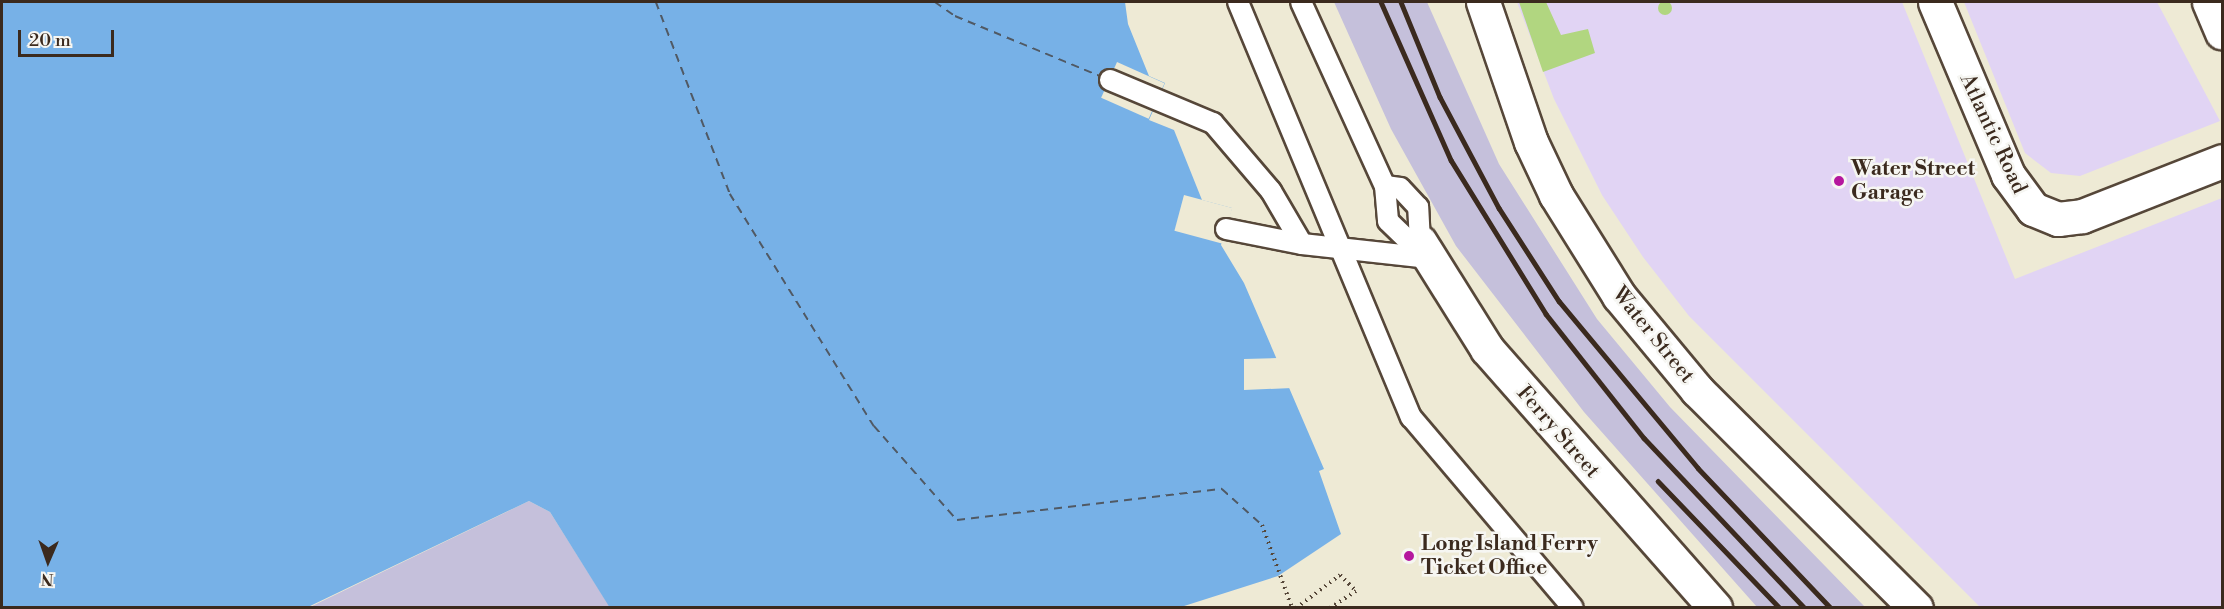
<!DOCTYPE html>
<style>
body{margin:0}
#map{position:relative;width:2224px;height:609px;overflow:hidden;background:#eeead5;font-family:"Libre Bodoni",serif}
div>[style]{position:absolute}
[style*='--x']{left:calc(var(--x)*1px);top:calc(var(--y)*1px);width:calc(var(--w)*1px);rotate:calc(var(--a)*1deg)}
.built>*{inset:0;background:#e1d4f4}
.industrial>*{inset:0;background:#c5c0db}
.green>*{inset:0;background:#b1d680}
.round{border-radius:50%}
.water>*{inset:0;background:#77b1e7}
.pier>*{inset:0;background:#eeead5;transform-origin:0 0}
.ferry>*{height:1.5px;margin-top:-0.75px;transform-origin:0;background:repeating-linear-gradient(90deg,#505964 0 8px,transparent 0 14px)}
.path>*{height:4px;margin-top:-2px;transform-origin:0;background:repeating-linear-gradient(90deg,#564739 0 1.5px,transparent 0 6px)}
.roads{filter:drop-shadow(2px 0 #564739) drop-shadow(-2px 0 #564739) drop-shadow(0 2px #564739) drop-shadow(0 -2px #564739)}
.service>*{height:20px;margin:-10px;padding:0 10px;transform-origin:10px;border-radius:10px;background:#fff}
.minor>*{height:33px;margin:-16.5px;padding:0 16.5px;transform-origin:16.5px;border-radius:16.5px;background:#fff}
.primary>*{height:33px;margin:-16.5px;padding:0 16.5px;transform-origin:16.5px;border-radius:16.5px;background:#fff}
.rail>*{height:4.5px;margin:-2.25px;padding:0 2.25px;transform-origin:2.25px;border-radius:2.25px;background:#3b2a1e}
.dots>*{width:16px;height:16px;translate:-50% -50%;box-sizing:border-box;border:3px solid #f6f6f2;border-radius:50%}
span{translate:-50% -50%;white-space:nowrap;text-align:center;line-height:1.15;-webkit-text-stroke:5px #f6f6f2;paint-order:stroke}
.street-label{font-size:21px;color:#3b2a1e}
.poi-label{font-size:21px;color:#3b2a1e;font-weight:700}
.left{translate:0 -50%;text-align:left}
.frame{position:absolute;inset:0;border:3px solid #3b2a1e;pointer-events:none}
.north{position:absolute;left:18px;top:531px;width:60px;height:60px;-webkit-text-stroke:4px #f6f6f2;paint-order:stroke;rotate:182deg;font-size:16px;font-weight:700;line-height:24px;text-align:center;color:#3b2a1e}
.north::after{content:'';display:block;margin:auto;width:21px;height:27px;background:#3b2a1e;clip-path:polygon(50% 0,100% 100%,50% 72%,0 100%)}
.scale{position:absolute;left:18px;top:30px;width:96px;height:27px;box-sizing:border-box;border:3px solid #3b2a1e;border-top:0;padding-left:8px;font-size:18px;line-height:21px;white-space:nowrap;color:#3b2a1e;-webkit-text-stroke:4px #f6f6f2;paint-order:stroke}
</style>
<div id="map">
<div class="built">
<div style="clip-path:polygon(1517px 2px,1902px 2px,2015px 279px,2222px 198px,2222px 607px,1980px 607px,1689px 316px,1643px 257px,1602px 195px,1554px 99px)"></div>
<div style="clip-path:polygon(1964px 2px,2157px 2px,2220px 121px,2080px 176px,2051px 173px,2025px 153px)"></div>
</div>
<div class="industrial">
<div style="clip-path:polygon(1334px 2px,1427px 2px,1499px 164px,1597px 319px,1670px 407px,1865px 607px,1757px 607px,1584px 412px,1456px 246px,1391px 129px)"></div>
<div style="clip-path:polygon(529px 501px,550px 512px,610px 607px,308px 608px)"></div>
</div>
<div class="green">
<div class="round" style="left:1658px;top:1px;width:14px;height:14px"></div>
<div style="clip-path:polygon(1519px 2px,1546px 2px,1561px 35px,1588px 29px,1595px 53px,1543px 72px)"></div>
</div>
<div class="water">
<div style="clip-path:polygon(2px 2px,1125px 2px,1128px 24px,1149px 76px,1165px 83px,1149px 120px,1174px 130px,1202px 200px,1232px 208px,1221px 245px,1244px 283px,1324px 469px,1319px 471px,1341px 534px,1278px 576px,1181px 607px,610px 608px,550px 512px,529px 501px,308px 607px,2px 607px)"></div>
</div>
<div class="pier">
<div style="left:1117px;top:62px;width:52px;height:39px;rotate:24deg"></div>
<div style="left:1184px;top:195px;width:50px;height:37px;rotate:15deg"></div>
<div style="clip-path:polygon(1278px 358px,1292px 388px,1244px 390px,1244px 359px)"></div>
</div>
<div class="ferry">
<div style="--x:656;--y:2;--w:206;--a:68.9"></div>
<div style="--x:730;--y:194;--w:273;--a:58.2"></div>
<div style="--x:874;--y:426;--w:125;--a:48.6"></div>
<div style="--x:957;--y:520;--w:267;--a:-6.7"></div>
<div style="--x:1222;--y:489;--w:54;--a:42"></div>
<div style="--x:935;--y:2;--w:24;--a:35"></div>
<div style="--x:955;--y:16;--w:157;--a:22.5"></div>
</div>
<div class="path">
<div style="--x:1262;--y:525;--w:88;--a:70.1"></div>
<div style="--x:1296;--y:608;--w:55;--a:-36.9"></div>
<div style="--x:1340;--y:575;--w:23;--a:45"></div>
<div style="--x:1356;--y:591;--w:31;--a:147"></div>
</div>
<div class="roads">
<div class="service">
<div style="--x:1238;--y:2;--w:450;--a:67.4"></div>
<div style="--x:1411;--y:417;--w:250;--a:49.7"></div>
<div style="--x:1301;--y:2;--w:202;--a:65.5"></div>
<div style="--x:1385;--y:186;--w:35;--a:85"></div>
<div style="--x:1388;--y:221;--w:28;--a:44"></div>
<div style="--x:1408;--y:240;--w:12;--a:9"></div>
<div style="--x:1420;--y:242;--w:35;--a:-93"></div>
<div style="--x:1418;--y:207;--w:26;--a:-133"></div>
<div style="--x:1400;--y:188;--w:15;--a:-172"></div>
<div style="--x:1110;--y:80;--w:112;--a:22.7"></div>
<div style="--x:1213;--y:123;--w:89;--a:49.5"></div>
<div style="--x:1271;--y:191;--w:61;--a:59.7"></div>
<div style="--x:1226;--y:229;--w:77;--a:11.2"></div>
<div style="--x:1302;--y:244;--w:128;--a:6.3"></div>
</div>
<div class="minor">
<div style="--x:1935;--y:2;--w:188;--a:67.1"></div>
<div style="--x:2008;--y:175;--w:42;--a:53.7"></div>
<div style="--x:2033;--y:209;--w:27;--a:22"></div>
<div style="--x:2058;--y:219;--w:24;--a:-7"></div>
<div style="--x:2082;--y:216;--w:150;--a:-21.4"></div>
<div style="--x:1420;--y:242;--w:126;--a:57.9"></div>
<div style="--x:1487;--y:349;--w:345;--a:48.6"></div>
</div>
<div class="primary">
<div style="--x:1483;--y:2;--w:148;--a:71.1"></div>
<div style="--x:1531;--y:142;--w:59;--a:64.7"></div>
<div style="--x:1556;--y:195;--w:119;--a:58"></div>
<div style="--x:1619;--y:296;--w:122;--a:50.3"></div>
<div style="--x:1697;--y:390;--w:309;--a:44.9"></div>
<div style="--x:2209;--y:2;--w:33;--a:67"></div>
</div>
</div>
<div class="rail">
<div style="--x:1381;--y:2;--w:173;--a:66.1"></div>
<div style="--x:1451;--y:160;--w:181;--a:58.3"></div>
<div style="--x:1546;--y:314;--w:158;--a:51.7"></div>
<div style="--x:1644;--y:438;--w:234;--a:46.6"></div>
<div style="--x:1401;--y:2;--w:103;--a:67.7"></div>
<div style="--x:1440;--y:97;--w:126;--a:62"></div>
<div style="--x:1499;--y:208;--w:111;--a:57.2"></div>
<div style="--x:1559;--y:301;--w:217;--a:50.2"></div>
<div style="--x:1698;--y:468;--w:193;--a:46.5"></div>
<div style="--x:1658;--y:481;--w:176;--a:46.2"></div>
</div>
<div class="dots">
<div style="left:1839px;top:181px;background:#b5179e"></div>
<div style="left:1409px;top:556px;background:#b5179e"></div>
</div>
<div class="street-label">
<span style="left:1993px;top:134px;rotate:65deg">Atlantic Road</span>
<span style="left:1653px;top:335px;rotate:51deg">Water Street</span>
<span style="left:1558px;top:432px;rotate:49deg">Ferry Street</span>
</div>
<div class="poi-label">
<span class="left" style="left:1851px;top:181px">Water Street<br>Garage</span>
<span class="left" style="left:1421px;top:556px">Long Island Ferry<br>Ticket Office</span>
</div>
<div class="frame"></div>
<div class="north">N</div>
<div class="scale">20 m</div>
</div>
